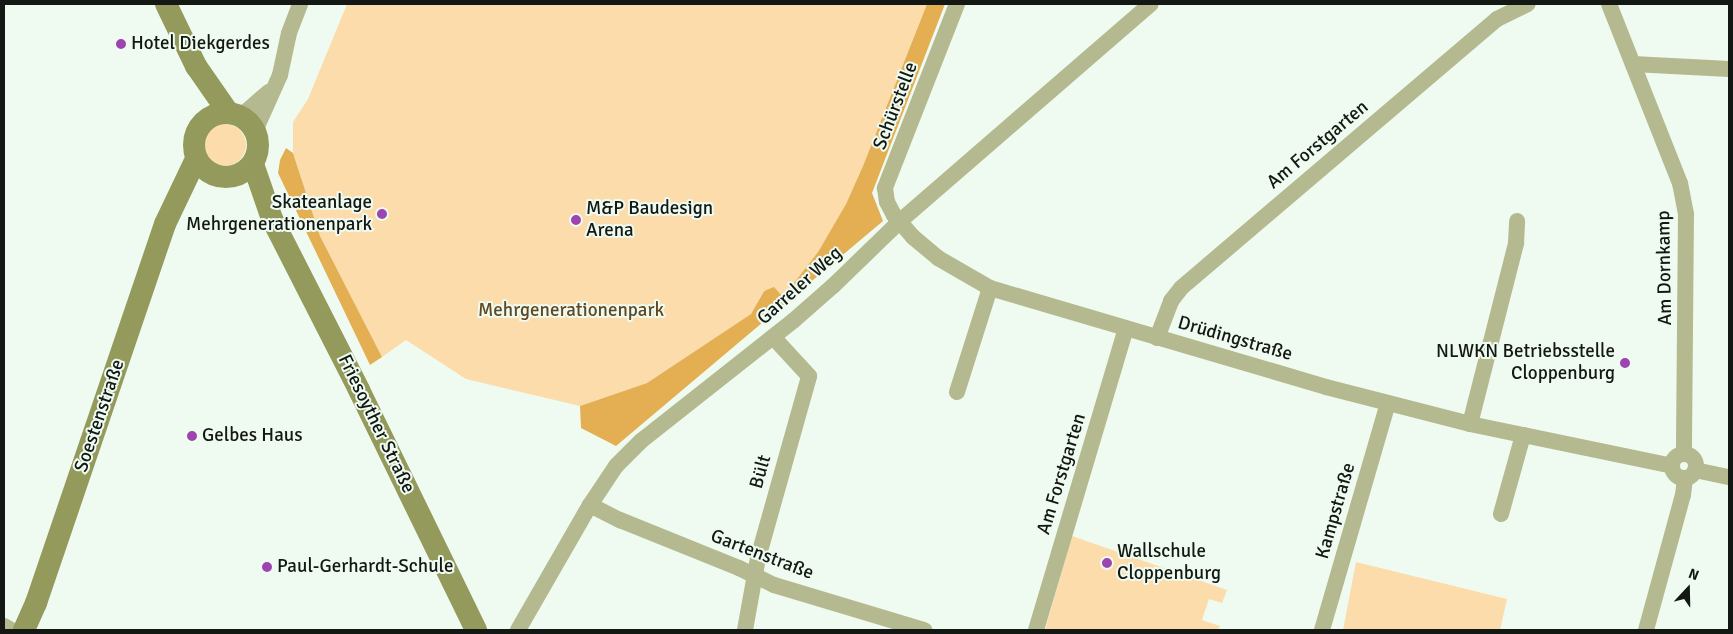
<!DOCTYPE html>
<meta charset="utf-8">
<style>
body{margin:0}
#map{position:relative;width:1733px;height:634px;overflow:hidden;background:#effbf0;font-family:Signika,sans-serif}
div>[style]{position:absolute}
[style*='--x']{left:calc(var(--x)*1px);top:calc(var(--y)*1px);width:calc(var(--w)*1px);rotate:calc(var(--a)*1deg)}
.green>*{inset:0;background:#fcdcab}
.round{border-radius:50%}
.forest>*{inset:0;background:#e4ae53}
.street>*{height:16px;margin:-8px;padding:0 8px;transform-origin:8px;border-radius:8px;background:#b4b990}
.street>.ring{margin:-8px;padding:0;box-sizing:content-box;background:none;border:16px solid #b4b990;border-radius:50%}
.secondary>*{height:22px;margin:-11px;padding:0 11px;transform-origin:11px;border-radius:11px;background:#949a5b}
.secondary>.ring{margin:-11px;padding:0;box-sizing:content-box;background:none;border:22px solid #949a5b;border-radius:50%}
.dots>*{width:14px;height:14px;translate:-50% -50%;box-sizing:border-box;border:2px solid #effbf0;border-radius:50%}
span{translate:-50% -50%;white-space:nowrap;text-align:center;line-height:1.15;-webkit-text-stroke:4px #effbf0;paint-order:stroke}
.poi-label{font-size:19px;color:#141814}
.left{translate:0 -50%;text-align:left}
.right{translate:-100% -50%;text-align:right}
.street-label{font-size:19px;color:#141814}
.park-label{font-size:19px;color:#5f4823}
.frame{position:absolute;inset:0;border:5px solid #141814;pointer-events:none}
.north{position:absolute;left:1663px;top:564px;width:50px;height:50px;-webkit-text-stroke:4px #effbf0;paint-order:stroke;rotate:21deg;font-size:14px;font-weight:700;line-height:20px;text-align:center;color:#141814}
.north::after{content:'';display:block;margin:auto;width:18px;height:22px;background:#141814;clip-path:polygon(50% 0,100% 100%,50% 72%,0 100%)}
</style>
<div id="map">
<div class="green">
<div style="clip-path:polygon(347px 4px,927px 4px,863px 166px,846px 204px,818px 252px,783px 297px,764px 290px,751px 314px,647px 383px,580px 406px,466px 379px,406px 340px,382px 357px,320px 236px,293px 153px,293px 122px,308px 99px)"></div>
<div class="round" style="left:204px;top:124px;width:42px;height:42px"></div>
<div style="clip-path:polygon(1072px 536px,1227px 590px,1222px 603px,1209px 599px,1202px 620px,1220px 626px,1218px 630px,1045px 630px)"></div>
<div style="clip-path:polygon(1356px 562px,1507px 599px,1500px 630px,1343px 630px)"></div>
</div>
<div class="forest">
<div style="clip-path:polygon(927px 4px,945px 4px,872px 193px,883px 221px,616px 446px,581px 428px,580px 406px,647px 383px,751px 314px,764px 291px,774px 287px,783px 297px,818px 252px,846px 204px,863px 166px)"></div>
<div style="clip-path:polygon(286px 148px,293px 153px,320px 236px,382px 357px,370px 365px,278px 173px,280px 160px)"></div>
</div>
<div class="street">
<div style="--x:957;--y:4;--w:198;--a:111.4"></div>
<div style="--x:885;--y:188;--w:14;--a:82"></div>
<div style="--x:887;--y:202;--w:15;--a:62"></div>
<div style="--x:894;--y:215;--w:29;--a:49"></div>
<div style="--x:913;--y:237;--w:33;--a:40"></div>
<div style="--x:938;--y:258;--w:60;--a:30"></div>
<div style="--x:990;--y:288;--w:350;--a:16.4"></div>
<div style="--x:1326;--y:387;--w:149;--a:14.4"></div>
<div style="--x:1470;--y:424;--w:206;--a:11.7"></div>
<div style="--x:1609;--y:4;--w:193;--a:68.4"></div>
<div style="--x:1680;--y:183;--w:32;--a:79"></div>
<div style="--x:1686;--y:214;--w:240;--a:90.5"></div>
<div style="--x:1633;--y:64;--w:96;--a:3"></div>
<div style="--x:241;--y:116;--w:37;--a:-41"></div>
<div style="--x:255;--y:131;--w:61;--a:-65.9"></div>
<div style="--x:280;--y:75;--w:43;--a:-77.9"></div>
<div style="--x:289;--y:33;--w:31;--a:-69"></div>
<div style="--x:1157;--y:338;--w:40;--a:-69"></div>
<div style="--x:1171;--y:301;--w:16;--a:-52"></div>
<div style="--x:1181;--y:288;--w:415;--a:-40.4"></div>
<div style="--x:1497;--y:19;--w:34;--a:-26"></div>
<div style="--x:957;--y:392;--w:109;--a:-72.4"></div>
<div style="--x:1470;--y:424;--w:187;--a:-75.7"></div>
<div style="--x:1516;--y:243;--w:22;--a:-87"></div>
<div class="ring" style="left:1672px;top:454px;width:8px;height:8px"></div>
<div style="--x:1695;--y:470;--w:35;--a:12"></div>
<div style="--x:590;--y:505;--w:34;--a:27"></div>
<div style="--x:620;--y:520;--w:128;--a:22"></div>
<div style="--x:739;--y:568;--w:39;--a:26"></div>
<div style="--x:774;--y:585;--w:157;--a:16.7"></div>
<div style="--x:1501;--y:514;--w:82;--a:-74.4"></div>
<div style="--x:4;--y:626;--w:8;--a:30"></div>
<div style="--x:518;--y:630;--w:144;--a:-60.1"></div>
<div style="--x:590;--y:505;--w:47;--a:-56.3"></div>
<div style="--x:616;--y:466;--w:35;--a:-45"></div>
<div style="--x:641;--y:441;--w:194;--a:-38.3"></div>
<div style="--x:793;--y:321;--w:53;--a:-41.2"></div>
<div style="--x:833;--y:286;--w:92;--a:-44.1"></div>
<div style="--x:899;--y:222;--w:333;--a:-40.9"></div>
<div style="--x:745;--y:630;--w:73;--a:-79.8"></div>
<div style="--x:758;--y:558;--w:189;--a:-74.3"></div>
<div style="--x:809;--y:376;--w:53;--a:-132.7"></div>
<div style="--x:1036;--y:630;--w:314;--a:-73.4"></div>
<div style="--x:1322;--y:630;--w:236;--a:-73.8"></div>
<div style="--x:1646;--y:630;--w:140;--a:-74.7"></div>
<div style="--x:1683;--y:495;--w:17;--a:-83"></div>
</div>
<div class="secondary">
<div style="--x:166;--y:4;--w:69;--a:64.2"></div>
<div style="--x:196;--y:66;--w:56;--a:55.2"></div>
<div class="ring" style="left:194px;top:113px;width:42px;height:42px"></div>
<div style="--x:253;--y:164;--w:58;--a:70.9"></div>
<div style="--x:272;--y:219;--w:192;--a:63"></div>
<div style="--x:359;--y:390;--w:267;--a:64"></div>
<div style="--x:24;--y:630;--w:30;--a:-66"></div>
<div style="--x:36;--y:603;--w:400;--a:-71.2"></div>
<div style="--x:165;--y:224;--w:72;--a:-64.5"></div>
</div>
<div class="dots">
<div style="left:121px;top:44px;background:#9d44b0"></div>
<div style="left:382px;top:214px;background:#9d44b0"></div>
<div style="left:576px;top:220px;background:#9d44b0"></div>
<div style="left:1625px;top:363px;background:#9d44b0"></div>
<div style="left:192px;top:436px;background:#9d44b0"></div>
<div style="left:1107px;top:563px;background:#9d44b0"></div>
<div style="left:267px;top:567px;background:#9d44b0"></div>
</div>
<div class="poi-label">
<span class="left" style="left:131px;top:44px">Hotel Diekgerdes</span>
<span class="right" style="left:372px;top:214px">Skateanlage<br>Mehrgenerationenpark</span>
<span class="left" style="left:586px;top:220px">M&amp;P Baudesign<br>Arena</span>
<span class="right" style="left:1615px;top:363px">NLWKN Betriebsstelle<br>Cloppenburg</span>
<span class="left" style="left:202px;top:436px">Gelbes Haus</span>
<span class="left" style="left:1117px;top:563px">Wallschule<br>Cloppenburg</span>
<span class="left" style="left:277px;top:567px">Paul-Gerhardt-Schule</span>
</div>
<div class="street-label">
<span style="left:896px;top:106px;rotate:-69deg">Schürstelle</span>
<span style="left:1318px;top:145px;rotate:-40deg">Am Forstgarten</span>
<span style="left:1665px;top:268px;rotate:-91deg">Am Dornkamp</span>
<span style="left:800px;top:286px;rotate:-42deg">Garreler Weg</span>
<span style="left:1235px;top:339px;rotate:16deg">Drüdingstraße</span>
<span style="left:100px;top:416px;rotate:-71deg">Soestenstraße</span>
<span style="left:376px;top:424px;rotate:64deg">Friesoyther Straße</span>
<span style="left:761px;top:472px;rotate:-74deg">Bült</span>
<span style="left:1062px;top:474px;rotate:-73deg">Am Forstgarten</span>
<span style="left:1336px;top:511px;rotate:-74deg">Kampstraße</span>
<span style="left:762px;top:555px;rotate:21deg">Gartenstraße</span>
</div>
<div class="park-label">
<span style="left:571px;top:311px">Mehrgenerationenpark</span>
</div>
<div class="frame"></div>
<div class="north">N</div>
</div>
